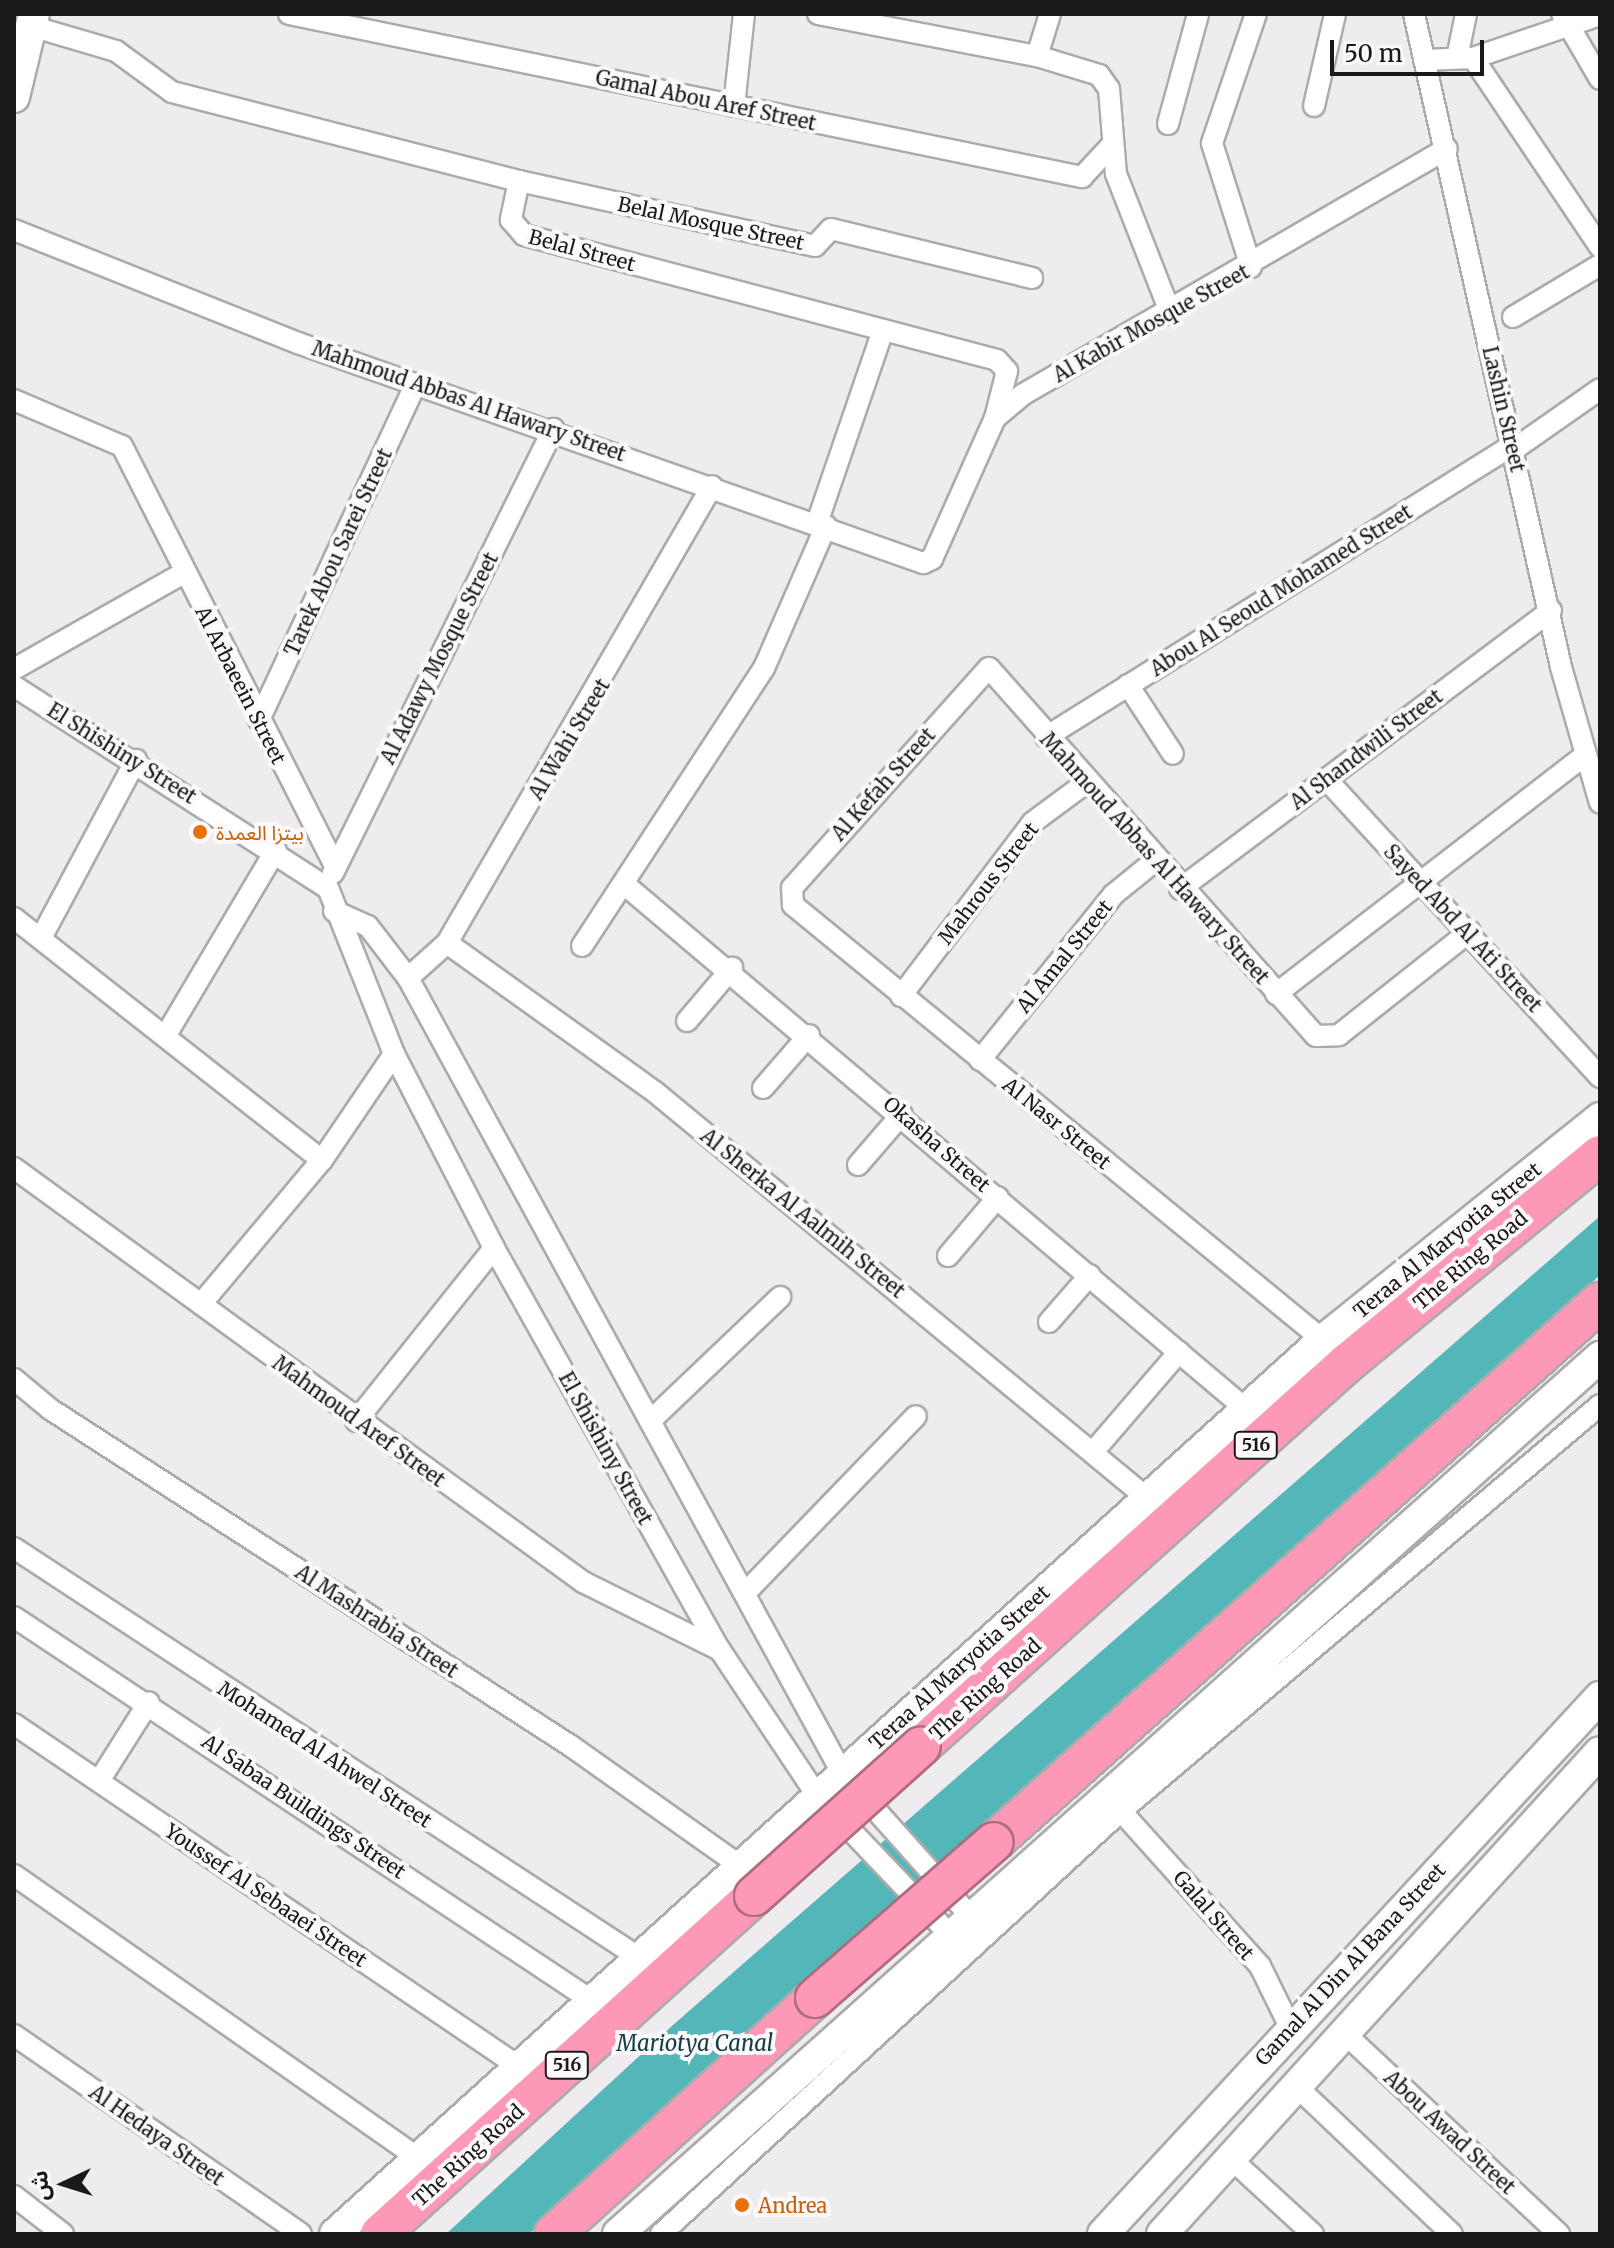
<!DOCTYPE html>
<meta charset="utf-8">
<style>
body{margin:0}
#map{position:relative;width:1614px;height:2248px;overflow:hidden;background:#efecef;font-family:Merriweather,"Noto Sans Arabic",serif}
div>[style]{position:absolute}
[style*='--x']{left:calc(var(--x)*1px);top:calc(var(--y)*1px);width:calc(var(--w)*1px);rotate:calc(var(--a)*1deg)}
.water>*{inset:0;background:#53b7b9}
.roads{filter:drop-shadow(2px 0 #adaaad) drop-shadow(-2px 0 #adaaad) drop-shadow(0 2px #adaaad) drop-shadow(0 -2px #adaaad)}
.street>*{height:20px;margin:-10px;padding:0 10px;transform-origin:10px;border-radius:10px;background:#fff}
.secondary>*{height:30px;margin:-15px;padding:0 15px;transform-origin:15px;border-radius:15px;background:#fff}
.highway>*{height:38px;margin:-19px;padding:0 19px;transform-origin:19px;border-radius:19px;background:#fd98b6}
.bridges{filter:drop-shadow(2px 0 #ae6c7f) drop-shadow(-2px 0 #ae6c7f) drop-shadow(0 2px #ae6c7f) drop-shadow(0 -2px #ae6c7f)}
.highway-bridge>*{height:38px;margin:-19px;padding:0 19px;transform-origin:19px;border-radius:19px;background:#fd98b6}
.dots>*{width:22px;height:22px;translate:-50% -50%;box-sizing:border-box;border:4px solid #fcf9fc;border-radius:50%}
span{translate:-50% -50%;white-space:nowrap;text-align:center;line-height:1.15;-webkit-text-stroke:8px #fcf9fc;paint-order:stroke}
.shield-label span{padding:2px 6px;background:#fcf9fc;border:2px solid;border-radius:6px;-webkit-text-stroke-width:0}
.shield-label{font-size:18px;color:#1a191a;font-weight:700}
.street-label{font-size:20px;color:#1a191a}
.food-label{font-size:20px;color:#c56008}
.left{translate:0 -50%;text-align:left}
.water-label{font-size:22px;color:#114041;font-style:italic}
.frame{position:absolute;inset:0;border:16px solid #1a191a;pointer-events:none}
.north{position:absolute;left:24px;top:2144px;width:80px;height:80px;-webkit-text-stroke:6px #fcf9fc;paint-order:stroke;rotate:266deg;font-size:22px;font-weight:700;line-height:32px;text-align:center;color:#1a191a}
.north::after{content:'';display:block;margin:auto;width:28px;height:36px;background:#1a191a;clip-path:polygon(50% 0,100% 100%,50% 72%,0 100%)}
.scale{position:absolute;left:1330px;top:40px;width:154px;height:36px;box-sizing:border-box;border:4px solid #1a191a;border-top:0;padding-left:10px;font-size:24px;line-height:28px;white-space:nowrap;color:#1a191a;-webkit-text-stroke:6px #fcf9fc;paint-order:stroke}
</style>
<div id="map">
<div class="water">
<div style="clip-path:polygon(1600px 1216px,1600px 1275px,1115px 1718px,529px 2234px,446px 2234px,673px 2025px)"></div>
</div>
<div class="roads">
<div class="street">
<div style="--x:289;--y:14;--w:810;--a:11.62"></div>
<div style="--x:1082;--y:177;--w:40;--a:-47"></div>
<div style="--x:818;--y:14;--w:223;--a:10.9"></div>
<div style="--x:1037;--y:56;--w:65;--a:17"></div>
<div style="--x:1099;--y:75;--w:17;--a:54"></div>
<div style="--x:1109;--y:89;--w:85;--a:85.3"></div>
<div style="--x:1116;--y:174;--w:150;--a:68.6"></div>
<div style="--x:1414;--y:14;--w:669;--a:77.31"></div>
<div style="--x:1561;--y:667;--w:141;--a:74"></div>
<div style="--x:1562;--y:14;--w:75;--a:59.7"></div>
<div style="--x:31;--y:26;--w:89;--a:16.4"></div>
<div style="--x:116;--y:51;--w:69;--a:36.2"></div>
<div style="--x:172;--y:92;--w:358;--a:14.4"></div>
<div style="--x:519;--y:181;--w:40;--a:102"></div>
<div style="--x:511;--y:220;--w:20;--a:49"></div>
<div style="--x:524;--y:235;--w:489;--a:14.8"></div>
<div style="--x:997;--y:360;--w:15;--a:48"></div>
<div style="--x:1007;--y:371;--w:49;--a:104.3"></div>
<div style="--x:1037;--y:56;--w:44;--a:-72.8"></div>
<div style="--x:1457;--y:58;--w:45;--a:-78.4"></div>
<div style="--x:1473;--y:58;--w:228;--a:56.1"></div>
<div style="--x:1424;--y:60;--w:49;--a:-2.3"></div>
<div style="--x:1473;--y:58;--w:134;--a:-18.7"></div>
<div style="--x:734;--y:106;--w:93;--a:-83.8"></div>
<div style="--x:1314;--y:106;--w:94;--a:-77.1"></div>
<div style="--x:1168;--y:124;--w:114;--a:-74.7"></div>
<div style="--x:519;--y:181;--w:303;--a:12.4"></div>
<div style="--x:815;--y:246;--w:23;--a:-47"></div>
<div style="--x:831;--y:229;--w:207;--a:13.7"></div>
<div style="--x:14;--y:230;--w:306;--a:21.7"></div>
<div style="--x:298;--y:343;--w:663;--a:19.39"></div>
<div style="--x:923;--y:563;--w:10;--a:-24"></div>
<div style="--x:932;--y:559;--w:154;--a:-65.9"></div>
<div style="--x:995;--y:418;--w:35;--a:-40"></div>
<div style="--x:1022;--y:395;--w:491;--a:-30.1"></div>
<div style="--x:1251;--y:267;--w:130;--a:-107.5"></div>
<div style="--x:1212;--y:143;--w:136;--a:-71.2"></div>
<div style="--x:1513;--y:317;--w:101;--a:-30.9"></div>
<div style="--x:14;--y:400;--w:117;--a:23.1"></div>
<div style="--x:122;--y:446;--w:471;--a:63.1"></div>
<div style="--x:1513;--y:450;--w:106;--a:-35"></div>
<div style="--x:817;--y:523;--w:204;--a:-71.1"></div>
<div style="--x:14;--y:669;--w:195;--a:-29.5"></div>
<div style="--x:1128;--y:685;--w:82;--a:56.9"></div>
<div style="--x:14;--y:686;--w:373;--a:32.8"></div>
<div style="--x:328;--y:888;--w:179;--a:68.3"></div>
<div style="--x:394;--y:1054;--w:218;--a:62.7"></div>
<div style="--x:494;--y:1248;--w:461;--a:60.7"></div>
<div style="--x:720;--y:1650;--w:173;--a:56.3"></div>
<div style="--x:816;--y:1794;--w:199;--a:46.4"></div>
<div style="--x:259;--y:720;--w:371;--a:-65"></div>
<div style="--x:1046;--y:737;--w:554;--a:-32.03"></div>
<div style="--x:1326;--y:779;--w:405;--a:47.4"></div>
<div style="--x:333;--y:873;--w:496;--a:-63.6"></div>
<div style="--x:624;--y:884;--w:814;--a:40.17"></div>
<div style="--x:1180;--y:889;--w:464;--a:-36.9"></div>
<div style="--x:334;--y:911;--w:37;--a:24"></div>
<div style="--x:368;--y:926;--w:66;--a:52.4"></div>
<div style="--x:408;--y:978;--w:904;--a:61.36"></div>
<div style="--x:841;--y:1771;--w:198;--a:48.3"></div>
<div style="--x:14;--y:918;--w:392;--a:38.2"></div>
<div style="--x:41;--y:938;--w:202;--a:-61.9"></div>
<div style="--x:447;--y:943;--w:256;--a:35.6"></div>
<div style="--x:655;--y:1092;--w:638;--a:39.53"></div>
<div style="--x:582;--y:946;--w:332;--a:-56.8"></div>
<div style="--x:764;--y:668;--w:155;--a:-66.4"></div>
<div style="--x:408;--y:978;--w:52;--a:-41.9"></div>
<div style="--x:447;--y:943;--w:528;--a:-59.89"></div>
<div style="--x:1276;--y:994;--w:389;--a:-37.7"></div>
<div style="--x:901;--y:996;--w:218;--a:-52.8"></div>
<div style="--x:1033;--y:822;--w:67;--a:-36.5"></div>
<div style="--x:687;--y:1021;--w:70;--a:-49.7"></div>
<div style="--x:166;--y:1035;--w:215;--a:-59.3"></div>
<div style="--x:980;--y:1060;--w:212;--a:-51.1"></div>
<div style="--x:1113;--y:895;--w:55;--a:-39.1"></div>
<div style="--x:763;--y:1088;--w:70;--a:-49"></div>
<div style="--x:858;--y:1165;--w:67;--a:-49.2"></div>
<div style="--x:14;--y:1168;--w:704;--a:36.04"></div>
<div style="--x:583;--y:1582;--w:153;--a:26.4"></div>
<div style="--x:948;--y:1256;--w:77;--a:-49.7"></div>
<div style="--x:201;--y:1304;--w:188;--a:-50"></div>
<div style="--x:322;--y:1160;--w:128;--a:-55.8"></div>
<div style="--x:1049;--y:1322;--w:62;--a:-48.9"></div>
<div style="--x:1323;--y:1340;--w:686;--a:-140.62"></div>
<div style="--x:793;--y:905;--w:17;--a:-93"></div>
<div style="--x:792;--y:888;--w:295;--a:-48.2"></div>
<div style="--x:989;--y:668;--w:492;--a:48.4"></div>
<div style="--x:1316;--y:1036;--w:23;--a:-2"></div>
<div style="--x:1339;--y:1035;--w:167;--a:-38.4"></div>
<div style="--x:14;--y:1379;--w:47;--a:39.8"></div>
<div style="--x:50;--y:1409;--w:620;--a:32.9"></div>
<div style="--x:571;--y:1746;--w:206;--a:35.3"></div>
<div style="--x:356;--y:1421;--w:221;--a:-51.4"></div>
<div style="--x:650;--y:1421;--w:180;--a:-43.6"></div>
<div style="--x:1093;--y:1452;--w:132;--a:-49.3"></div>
<div style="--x:14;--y:1548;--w:746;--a:33.24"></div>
<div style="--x:747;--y:1591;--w:243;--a:-46"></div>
<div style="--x:14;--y:1617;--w:693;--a:33.58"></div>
<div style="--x:14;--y:1724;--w:609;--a:34.16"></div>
<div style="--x:99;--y:1781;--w:93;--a:-57.7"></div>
<div style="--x:1121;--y:1811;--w:208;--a:48.1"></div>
<div style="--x:1260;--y:1966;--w:70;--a:63.8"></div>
<div style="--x:14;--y:1875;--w:493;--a:35"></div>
<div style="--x:1341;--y:2030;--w:299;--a:43.1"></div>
<div style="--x:14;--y:2035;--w:349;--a:34.7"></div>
<div style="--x:1295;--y:2085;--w:216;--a:43.5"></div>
<div style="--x:1229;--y:2157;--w:114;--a:42.5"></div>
<div style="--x:14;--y:2196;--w:62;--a:37.8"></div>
<div style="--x:661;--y:2234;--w:625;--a:-42.6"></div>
<div style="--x:1121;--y:1811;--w:628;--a:-40.28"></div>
</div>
<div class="secondary">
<div style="--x:14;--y:97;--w:85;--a:-76.5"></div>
<div style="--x:335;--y:2234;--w:1332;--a:-42.14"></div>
<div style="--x:1323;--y:1340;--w:355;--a:-38.7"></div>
<div style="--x:618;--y:2234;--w:1317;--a:-41.77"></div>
<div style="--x:1103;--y:2234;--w:732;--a:-47.22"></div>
<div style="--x:1162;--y:2234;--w:651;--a:-47.74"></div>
</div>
<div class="highway">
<div style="--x:921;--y:1746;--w:574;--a:-41.96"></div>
<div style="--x:1348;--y:1362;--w:326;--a:-39.4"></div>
<div style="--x:994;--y:1842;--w:812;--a:-41.7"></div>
<div style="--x:380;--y:2234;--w:504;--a:-42.11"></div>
<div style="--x:554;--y:2234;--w:352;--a:-42.1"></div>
</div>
</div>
<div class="bridges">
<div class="highway-bridge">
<div style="--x:754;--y:1896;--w:224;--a:-41.9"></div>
<div style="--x:815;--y:1998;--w:237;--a:-41.1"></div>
</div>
</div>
<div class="dots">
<div style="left:200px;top:832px;background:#e8710a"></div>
<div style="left:742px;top:2205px;background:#e8710a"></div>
</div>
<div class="shield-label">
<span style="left:1256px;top:1445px">516</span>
<span style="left:567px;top:2065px">516</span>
</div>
<div class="street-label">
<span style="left:706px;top:100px;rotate:12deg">Gamal Abou Aref Street</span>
<span style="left:711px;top:223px;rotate:12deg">Belal Mosque Street</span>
<span style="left:582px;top:250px;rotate:15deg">Belal Street</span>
<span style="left:1151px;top:323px;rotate:-29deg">Al Kabir Mosque Street</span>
<span style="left:469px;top:401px;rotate:19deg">Mahmoud Abbas Al Hawary Street</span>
<span style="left:1504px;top:409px;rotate:77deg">Lashin Street</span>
<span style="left:338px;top:552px;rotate:-65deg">Tarek Abou Sarei Street</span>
<span style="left:1281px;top:590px;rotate:-32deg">Abou Al Seoud Mohamed Street</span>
<span style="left:439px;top:658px;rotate:-63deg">Al Adawy Mosque Street</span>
<span style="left:241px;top:685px;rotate:63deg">Al Arbaeein Street</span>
<span style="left:569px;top:739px;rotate:-59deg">Al Wahi Street</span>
<span style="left:1366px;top:749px;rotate:-37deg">Al Shandwili Street</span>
<span style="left:122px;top:753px;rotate:32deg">El Shishiny Street</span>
<span style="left:883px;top:784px;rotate:-48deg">Al Kefah Street</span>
<span style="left:1155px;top:858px;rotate:48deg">Mahmoud Abbas Al Hawary Street</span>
<span style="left:988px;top:883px;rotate:-52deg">Mahrous Street</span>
<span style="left:1463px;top:928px;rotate:47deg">Sayed Abd Al Ati Street</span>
<span style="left:1064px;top:956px;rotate:-51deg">Al Amal Street</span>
<span style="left:1057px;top:1123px;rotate:39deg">Al Nasr Street</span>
<span style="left:937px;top:1144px;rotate:41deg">Okasha Street</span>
<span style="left:803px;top:1213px;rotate:39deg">Al Sherka Al Aalmih Street</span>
<span style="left:1447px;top:1240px;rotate:-39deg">Teraa Al Maryotia Street</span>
<span style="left:1470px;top:1260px;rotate:-40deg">The Ring Road</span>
<span style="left:359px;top:1421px;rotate:36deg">Mahmoud Aref Street</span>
<span style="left:606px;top:1448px;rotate:61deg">El Shishiny Street</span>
<span style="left:377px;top:1621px;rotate:33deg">Al Mashrabia Street</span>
<span style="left:959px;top:1667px;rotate:-42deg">Teraa Al Maryotia Street</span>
<span style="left:985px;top:1689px;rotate:-42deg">The Ring Road</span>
<span style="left:325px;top:1754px;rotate:33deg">Mohamed Al Ahwel Street</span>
<span style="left:304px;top:1806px;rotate:34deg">Al Sabaa Buildings Street</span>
<span style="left:266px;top:1895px;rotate:34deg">Youssef Al Sebaaei Street</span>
<span style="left:1214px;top:1915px;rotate:49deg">Galal Street</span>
<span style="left:1350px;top:1964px;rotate:-47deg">Gamal Al Din Al Bana Street</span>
<span style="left:1450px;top:2132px;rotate:43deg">Abou Awad Street</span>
<span style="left:157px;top:2135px;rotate:35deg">Al Hedaya Street</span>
<span style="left:468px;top:2155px;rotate:-42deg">The Ring Road</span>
</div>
<div class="food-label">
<span class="left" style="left:216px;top:832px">بيتزا العمدة</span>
<span class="left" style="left:758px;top:2205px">Andrea</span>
</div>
<div class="water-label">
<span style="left:695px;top:2044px">Mariotya Canal</span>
</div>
<div class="frame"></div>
<div class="north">ش</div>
<div class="scale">50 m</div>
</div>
